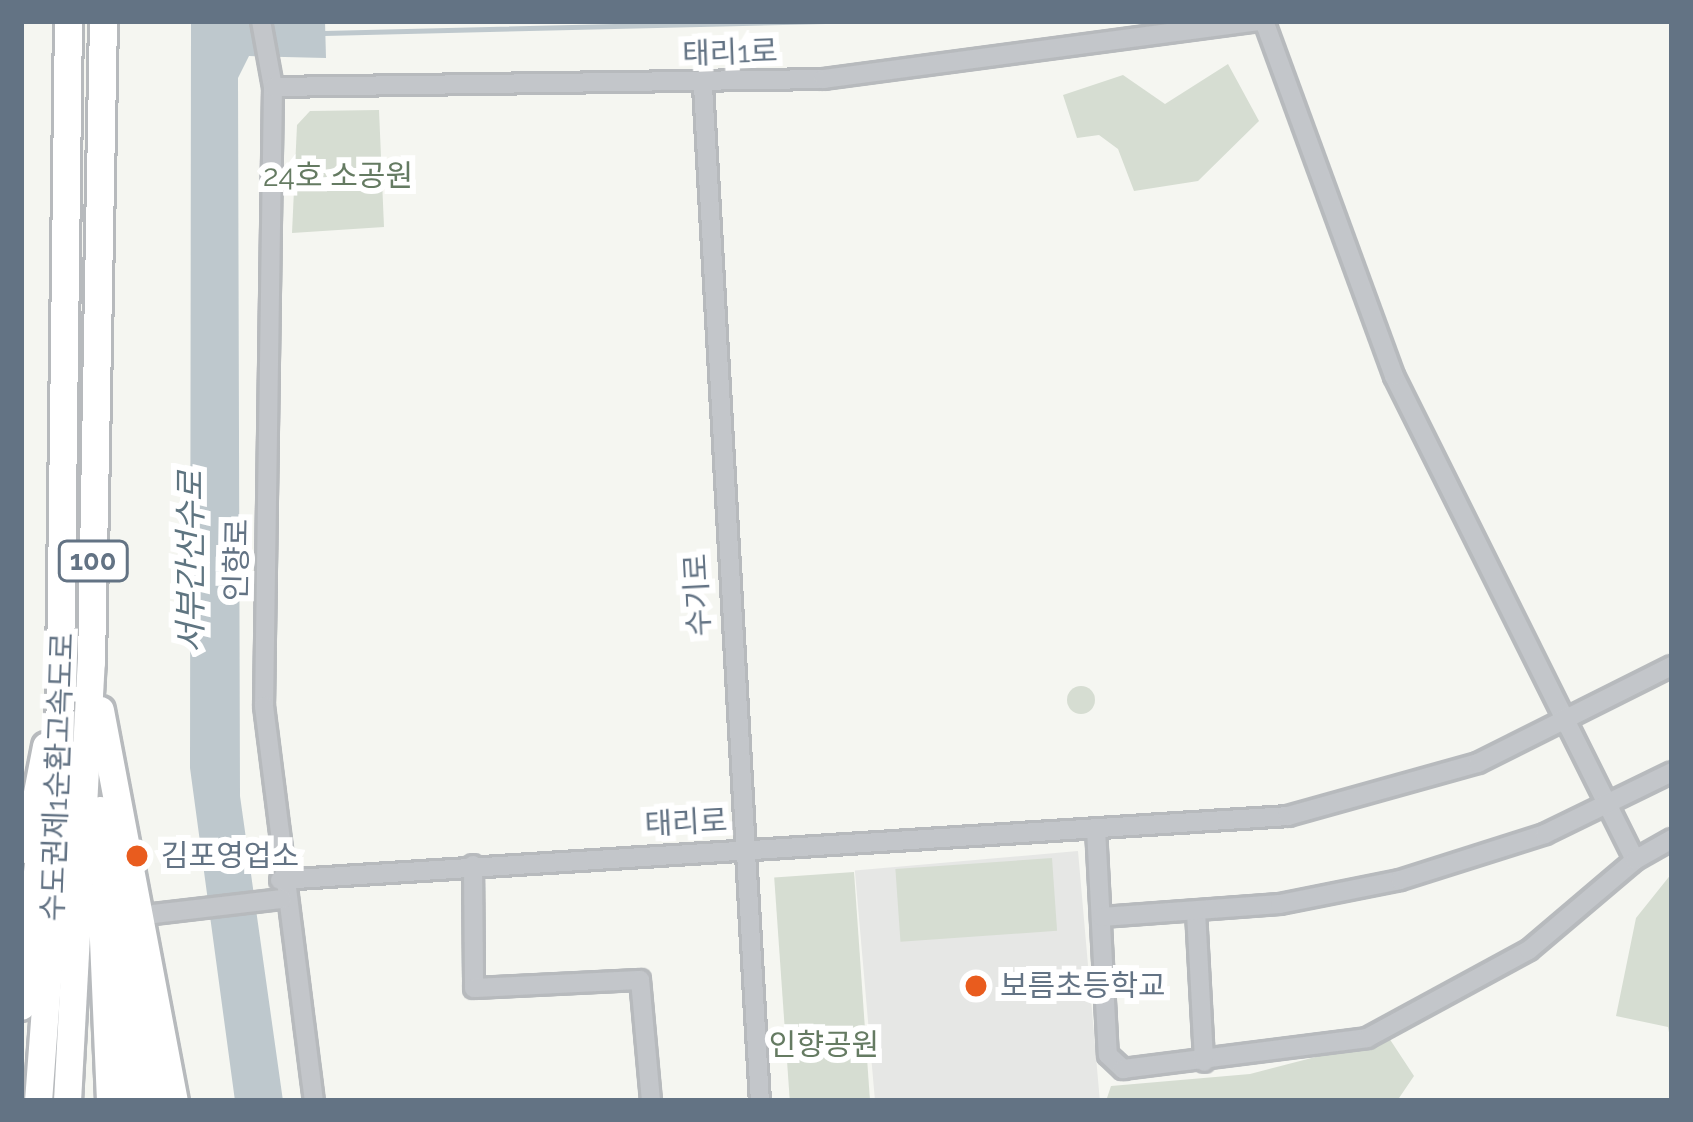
<!DOCTYPE html>
<meta charset="utf-8">
<style>
body{margin:0}
#map{position:relative;width:1693px;height:1122px;overflow:hidden;background:#f5f6f1;font-family:Raleway,"Noto Sans KR",sans-serif}
div>[style]{position:absolute}
[style*='--x']{left:calc(var(--x)*1px);top:calc(var(--y)*1px);width:calc(var(--w)*1px);rotate:calc(var(--a)*1deg)}
.built>*{inset:0;background:#e6e7e5;transform-origin:0 0}
.green>*{inset:0;background:#d6ddd2;transform-origin:0 0}
.round{border-radius:50%}
.water>*{inset:0;background:#bec8cd}
.stream>*{height:4.5px;margin:-2.25px;padding:0 2.25px;transform-origin:2.25px;border-radius:2.25px;background:#bec8cd}
.roads{filter:drop-shadow(3px 0 #b7babd) drop-shadow(-3px 0 #b7babd) drop-shadow(0 3px #b7babd) drop-shadow(0 -3px #b7babd)}
.minor>*{height:18px;margin:-9px;padding:0 9px;transform-origin:9px;border-radius:9px;background:#c3c6ca}
.highway>*{height:27px;margin:-13.5px;padding:0 13.5px;transform-origin:13.5px;border-radius:13.5px;background:#fff}
.dots>*{width:33px;height:33px;translate:-50% -50%;box-sizing:border-box;border:6px solid #fff;border-radius:50%}
span{translate:-50% -50%;white-space:nowrap;text-align:center;line-height:1.15;-webkit-text-stroke:12px #fff;paint-order:stroke}
.shield-label span{padding:3px 9px;background:#fff;border:3px solid;border-radius:9px;-webkit-text-stroke-width:0}
.shield-label{font-size:27px;color:#637384;font-weight:700}
.street-label{font-size:30px;color:#637384}
.park-label{font-size:30px;color:#657b62}
.poi-label{font-size:30px;color:#637384}
.left{translate:0 -50%;text-align:left}
.water-label{font-size:33px;color:#5f7581;font-style:italic}
.frame{position:absolute;inset:0;border:24px solid #637384;pointer-events:none}
</style>
<div id="map">
<div class="built">
<div style="left:1078px;top:851px;width:251px;height:224px;rotate:85deg"></div>
</div>
<div class="green">
<div style="clip-path:polygon(1228px 64px,1259px 121px,1198px 181px,1134px 191px,1118px 149px,1099px 135px,1077px 138px,1063px 95px,1123px 75px,1165px 104px)"></div>
<div style="clip-path:polygon(379px 110px,384px 227px,292px 233px,297px 125px,310px 111px)"></div>
<div class="round" style="left:1067px;top:686px;width:28px;height:28px"></div>
<div style="left:1052px;top:858px;width:73px;height:157px;rotate:86deg"></div>
<div style="left:854px;top:872px;width:229px;height:80px;rotate:86deg"></div>
<div style="clip-path:polygon(1672px 873px,1672px 1049px,1668px 1027px,1616px 1016px,1636px 918px)"></div>
<div style="clip-path:polygon(1389px 1038px,1414px 1076px,1397px 1101px,1106px 1101px,1111px 1086px,1250px 1074px)"></div>
</div>
<div class="water">
<div style="clip-path:polygon(191px 21px,325px 21px,326px 58px,249px 56px,238px 78px,240px 796px,283px 1101px,235px 1101px,190px 768px)"></div>
</div>
<div class="stream">
<div style="--x:324;--y:33;--w:501;--a:-1.37"></div>
</div>
<div class="roads">
<div class="minor">
<div style="--x:261;--y:21;--w:67;--a:79.7"></div>
<div style="--x:273;--y:87;--w:619;--a:90.83"></div>
<div style="--x:264;--y:706;--w:398;--a:82.8"></div>
<div style="--x:703;--y:86;--w:1017;--a:86.79"></div>
<div style="--x:273;--y:87;--w:551;--a:-0.83"></div>
<div style="--x:824;--y:79;--w:437;--a:-7.6"></div>
<div style="--x:1096;--y:829;--w:226;--a:87"></div>
<div style="--x:1108;--y:1055;--w:21;--a:43"></div>
<div style="--x:1123;--y:1069;--w:246;--a:-7.2"></div>
<div style="--x:1367;--y:1038;--w:184;--a:-28.5"></div>
<div style="--x:1529;--y:950;--w:139;--a:-40.3"></div>
<div style="--x:1635;--y:860;--w:541;--a:-116.47"></div>
<div style="--x:1394;--y:376;--w:378;--a:-110.1"></div>
<div style="--x:1635;--y:860;--w:43;--a:-29.6"></div>
<div style="--x:473;--y:865;--w:123;--a:89.5"></div>
<div style="--x:474;--y:988;--w:166;--a:-2.8"></div>
<div style="--x:640;--y:980;--w:121;--a:84.8"></div>
<div style="--x:280;--y:880;--w:1010;--a:-3.63"></div>
<div style="--x:1288;--y:816;--w:197;--a:-15.6"></div>
<div style="--x:1478;--y:763;--w:217;--a:-26.6"></div>
<div style="--x:1196;--y:912;--w:150;--a:86.9"></div>
<div style="--x:154;--y:914;--w:129;--a:-6.7"></div>
<div style="--x:1102;--y:917;--w:178;--a:-4.2"></div>
<div style="--x:1280;--y:904;--w:122;--a:-11.3"></div>
<div style="--x:1400;--y:880;--w:152;--a:-17.6"></div>
<div style="--x:1545;--y:834;--w:141;--a:-26"></div>
</div>
<div class="highway">
<div style="--x:100;--y:710;--w:398;--a:79.3"></div>
<div style="--x:100;--y:810;--w:99;--a:86"></div>
<div style="--x:26;--y:849;--w:105;--a:-79"></div>
<div style="--x:116;--y:886;--w:130;--a:83.4"></div>
<div style="--x:101;--y:894;--w:207;--a:87.5"></div>
<div style="--x:137;--y:999;--w:103;--a:82.2"></div>
<div style="--x:21;--y:1006;--w:177;--a:-83.2"></div>
<div style="--x:122;--y:1013;--w:88;--a:84.8"></div>
<div style="--x:38;--y:1101;--w:268;--a:-85.7"></div>
<div style="--x:58;--y:834;--w:813;--a:-89.3"></div>
<div style="--x:67;--y:1101;--w:440;--a:-86.9"></div>
<div style="--x:91;--y:662;--w:641;--a:-88.93"></div>
</div>
</div>
<div class="dots">
<div style="left:137px;top:856px;background:#e95c1e"></div>
<div style="left:976px;top:986px;background:#e95c1e"></div>
</div>
<div class="shield-label">
<span style="left:93px;top:561px">100</span>
</div>
<div class="street-label">
<span style="left:730px;top:53px;rotate:-2deg">태리1로</span>
<span style="left:237px;top:560px;rotate:-89deg">인향로</span>
<span style="left:698px;top:595px;rotate:-93deg">수기로</span>
<span style="left:58px;top:777px;rotate:-88deg">수도권제1순환고속도로</span>
<span style="left:686px;top:823px;rotate:-3deg">태리로</span>
</div>
<div class="park-label">
<span style="left:338px;top:176px">24호 소공원</span>
<span style="left:824px;top:1045px">인향공원</span>
</div>
<div class="poi-label">
<span class="left" style="left:161px;top:856px">김포영업소</span>
<span class="left" style="left:1000px;top:986px">보름초등학교</span>
</div>
<div class="water-label">
<span style="left:191px;top:562px;rotate:-90deg">서부간선수로</span>
</div>
<div class="frame"></div>
</div>
